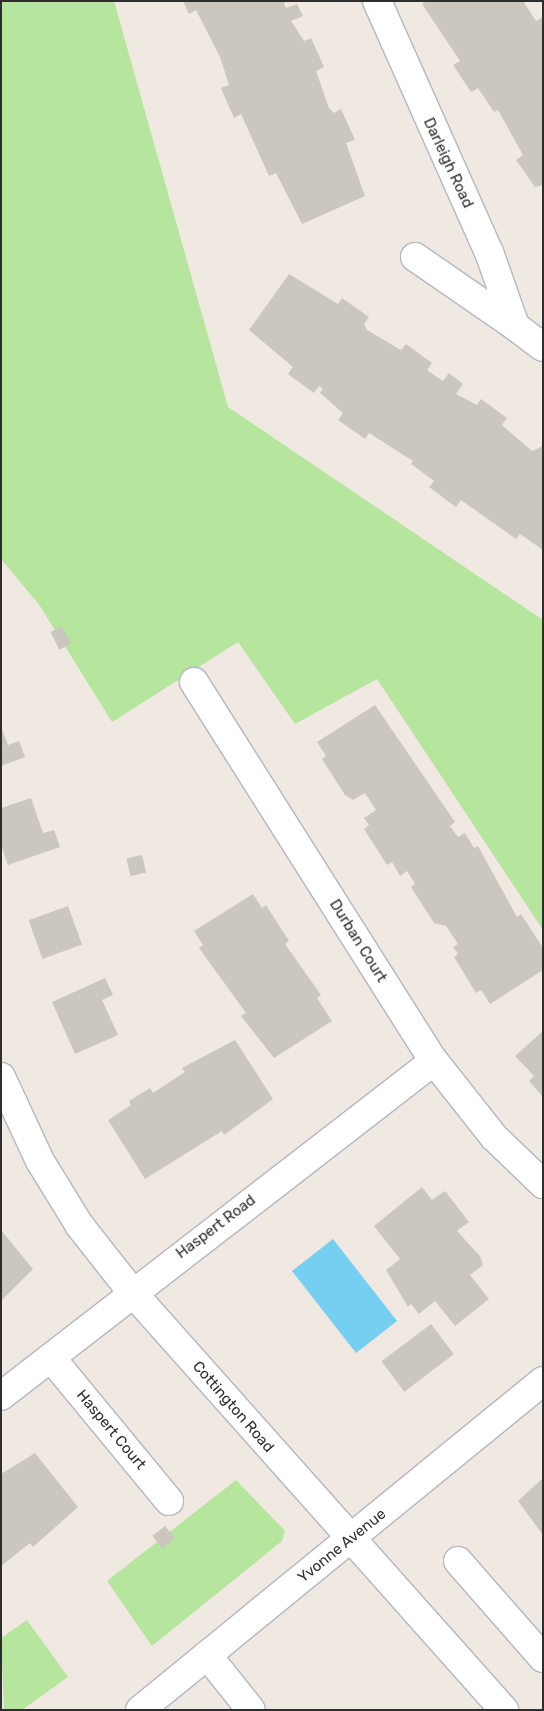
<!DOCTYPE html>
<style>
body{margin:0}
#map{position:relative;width:544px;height:1711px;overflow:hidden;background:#efe9e1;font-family:Rubik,sans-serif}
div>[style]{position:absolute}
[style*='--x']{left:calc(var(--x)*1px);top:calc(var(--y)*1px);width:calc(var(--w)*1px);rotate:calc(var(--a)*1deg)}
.green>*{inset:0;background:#b6e59e}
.water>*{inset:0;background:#75cff0;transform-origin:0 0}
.building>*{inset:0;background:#cbc7bf;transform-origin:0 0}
.roads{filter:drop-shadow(1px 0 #b4b7c1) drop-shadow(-1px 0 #b4b7c1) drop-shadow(0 1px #b4b7c1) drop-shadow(0 -1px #b4b7c1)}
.minor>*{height:28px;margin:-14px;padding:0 14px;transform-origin:14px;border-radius:14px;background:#fff}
span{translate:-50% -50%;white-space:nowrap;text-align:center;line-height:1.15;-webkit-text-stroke:4px #fff;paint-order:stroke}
.street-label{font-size:15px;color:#2e2e2e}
.frame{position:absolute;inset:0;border:2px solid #2e2e2e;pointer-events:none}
</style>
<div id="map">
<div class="green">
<div style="clip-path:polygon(1px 1px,114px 1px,228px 407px,543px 620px,543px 930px,377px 679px,295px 724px,238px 642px,112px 722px,40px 606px,1px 559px)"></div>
<div style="clip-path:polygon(236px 1480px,285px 1531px,282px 1541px,152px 1646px,107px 1581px)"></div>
<div style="clip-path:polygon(27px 1620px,68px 1677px,22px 1710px,4px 1710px,1px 1638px)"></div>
</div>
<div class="water">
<div style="left:333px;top:1239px;width:104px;height:52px;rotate:52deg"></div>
</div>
<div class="building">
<div style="clip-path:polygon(183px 1px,289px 1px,284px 3px,286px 8px,297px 4px,303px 16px,291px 21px,304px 41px,311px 38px,324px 67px,316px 71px,329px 108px,334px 113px,341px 109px,355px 140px,346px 143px,365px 196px,302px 224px,276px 173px,269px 176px,241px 114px,234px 118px,221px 88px,229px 85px,220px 57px,196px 10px,189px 14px)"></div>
<div style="clip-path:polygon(426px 1px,523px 1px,536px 21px,543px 17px,543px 185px,535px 187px,516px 160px,523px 155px,498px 110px,494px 112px,478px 88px,471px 92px,453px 65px,460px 61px,422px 4px)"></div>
<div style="clip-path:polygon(289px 274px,338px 304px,342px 298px,369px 317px,364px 324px,367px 330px,401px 350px,406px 344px,432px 363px,427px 370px,443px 381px,449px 373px,463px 384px,456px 394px,477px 405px,481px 399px,507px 418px,502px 425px,532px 451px,543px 446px,543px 550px,520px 534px,516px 539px,461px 500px,456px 507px,429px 487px,434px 481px,411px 464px,413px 461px,369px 433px,365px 439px,338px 420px,343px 413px,320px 393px,323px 389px,319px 386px,314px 393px,288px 374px,293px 367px,249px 330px)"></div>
<div style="left:62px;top:626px;width:20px;height:13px;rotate:63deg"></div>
<div style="clip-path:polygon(375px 705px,455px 822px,450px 826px,458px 837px,465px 833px,474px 848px,478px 846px,517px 917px,521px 914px,543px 948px,543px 970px,490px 1004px,481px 990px,476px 993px,454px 957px,458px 954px,453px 947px,458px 944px,446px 926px,434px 923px,411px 887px,415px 884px,407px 871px,400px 876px,392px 862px,387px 865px,364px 829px,369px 825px,364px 818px,376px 810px,365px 793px,353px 800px,345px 795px,322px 759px,326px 756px,317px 742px)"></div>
<div style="clip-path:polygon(1px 727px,8px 745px,19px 741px,25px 757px,1px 766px)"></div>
<div style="clip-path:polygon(31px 798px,43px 833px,54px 830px,60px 847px,8px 865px,1px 845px,1px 808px)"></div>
<div style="left:142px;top:855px;width:18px;height:16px;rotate:77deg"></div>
<div style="clip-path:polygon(253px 894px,262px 908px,266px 905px,289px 941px,285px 944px,321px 995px,317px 998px,332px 1021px,274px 1058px,241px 1016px,246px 1013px,199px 948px,203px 945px,194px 931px)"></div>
<div style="left:68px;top:906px;width:41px;height:42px;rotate:70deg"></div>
<div style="clip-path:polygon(105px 978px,113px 995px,102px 1000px,118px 1035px,75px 1054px,52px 1002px)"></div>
<div style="clip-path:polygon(543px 1031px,543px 1097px,529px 1081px,534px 1076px,515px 1056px)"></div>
<div style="clip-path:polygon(235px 1040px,273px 1099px,224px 1135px,222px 1131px,145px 1179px,108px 1120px,131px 1105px,129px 1101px,150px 1088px,153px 1093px,185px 1072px,182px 1068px)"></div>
<div style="clip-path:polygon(422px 1187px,432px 1200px,445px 1191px,469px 1222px,457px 1231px,480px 1256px,483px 1265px,470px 1275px,489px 1299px,455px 1326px,435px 1301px,419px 1314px,411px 1304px,408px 1307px,386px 1270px,400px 1259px,374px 1226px)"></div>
<div style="clip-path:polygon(1px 1230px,33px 1269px,1px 1301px)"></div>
<div style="left:431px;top:1324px;width:38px;height:62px;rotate:53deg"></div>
<div style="clip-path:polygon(35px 1453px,78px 1507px,33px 1547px,30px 1543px,1px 1566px,1px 1474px)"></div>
<div style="clip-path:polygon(543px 1478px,543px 1535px,518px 1501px)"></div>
<div style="left:165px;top:1526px;width:16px;height:16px;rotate:52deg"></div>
</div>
<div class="roads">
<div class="minor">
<div style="--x:377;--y:1;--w:275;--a:66"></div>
<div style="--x:489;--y:252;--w:78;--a:70.6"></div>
<div style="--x:515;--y:326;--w:35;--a:37"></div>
<div style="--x:415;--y:257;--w:121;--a:34.6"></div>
<div style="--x:194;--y:682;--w:449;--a:57.7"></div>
<div style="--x:434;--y:1061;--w:97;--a:51.7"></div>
<div style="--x:494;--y:1137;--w:68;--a:43.8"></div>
<div style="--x:1;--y:1077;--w:93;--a:65.1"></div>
<div style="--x:40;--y:1161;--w:76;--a:58.4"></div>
<div style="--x:80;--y:1226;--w:84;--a:51.8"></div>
<div style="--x:132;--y:1292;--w:560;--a:48.33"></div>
<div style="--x:52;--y:1359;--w:184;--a:50.5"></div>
<div style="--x:1;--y:1396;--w:547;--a:-37.73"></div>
<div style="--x:458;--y:1561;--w:129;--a:48.8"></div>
<div style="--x:207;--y:1655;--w:70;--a:51.3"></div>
<div style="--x:140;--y:1710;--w:520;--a:-39.23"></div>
</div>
</div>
<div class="street-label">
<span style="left:448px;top:163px;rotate:65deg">Darleigh Road</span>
<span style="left:358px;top:941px;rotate:58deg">Durban Court</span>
<span style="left:216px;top:1227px;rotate:-37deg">Haspert Road</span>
<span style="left:233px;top:1407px;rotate:49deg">Cottington Road</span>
<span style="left:111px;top:1430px;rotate:50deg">Haspert Court</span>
<span style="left:342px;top:1546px;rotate:-39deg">Yvonne Avenue</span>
</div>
<div class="frame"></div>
</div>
